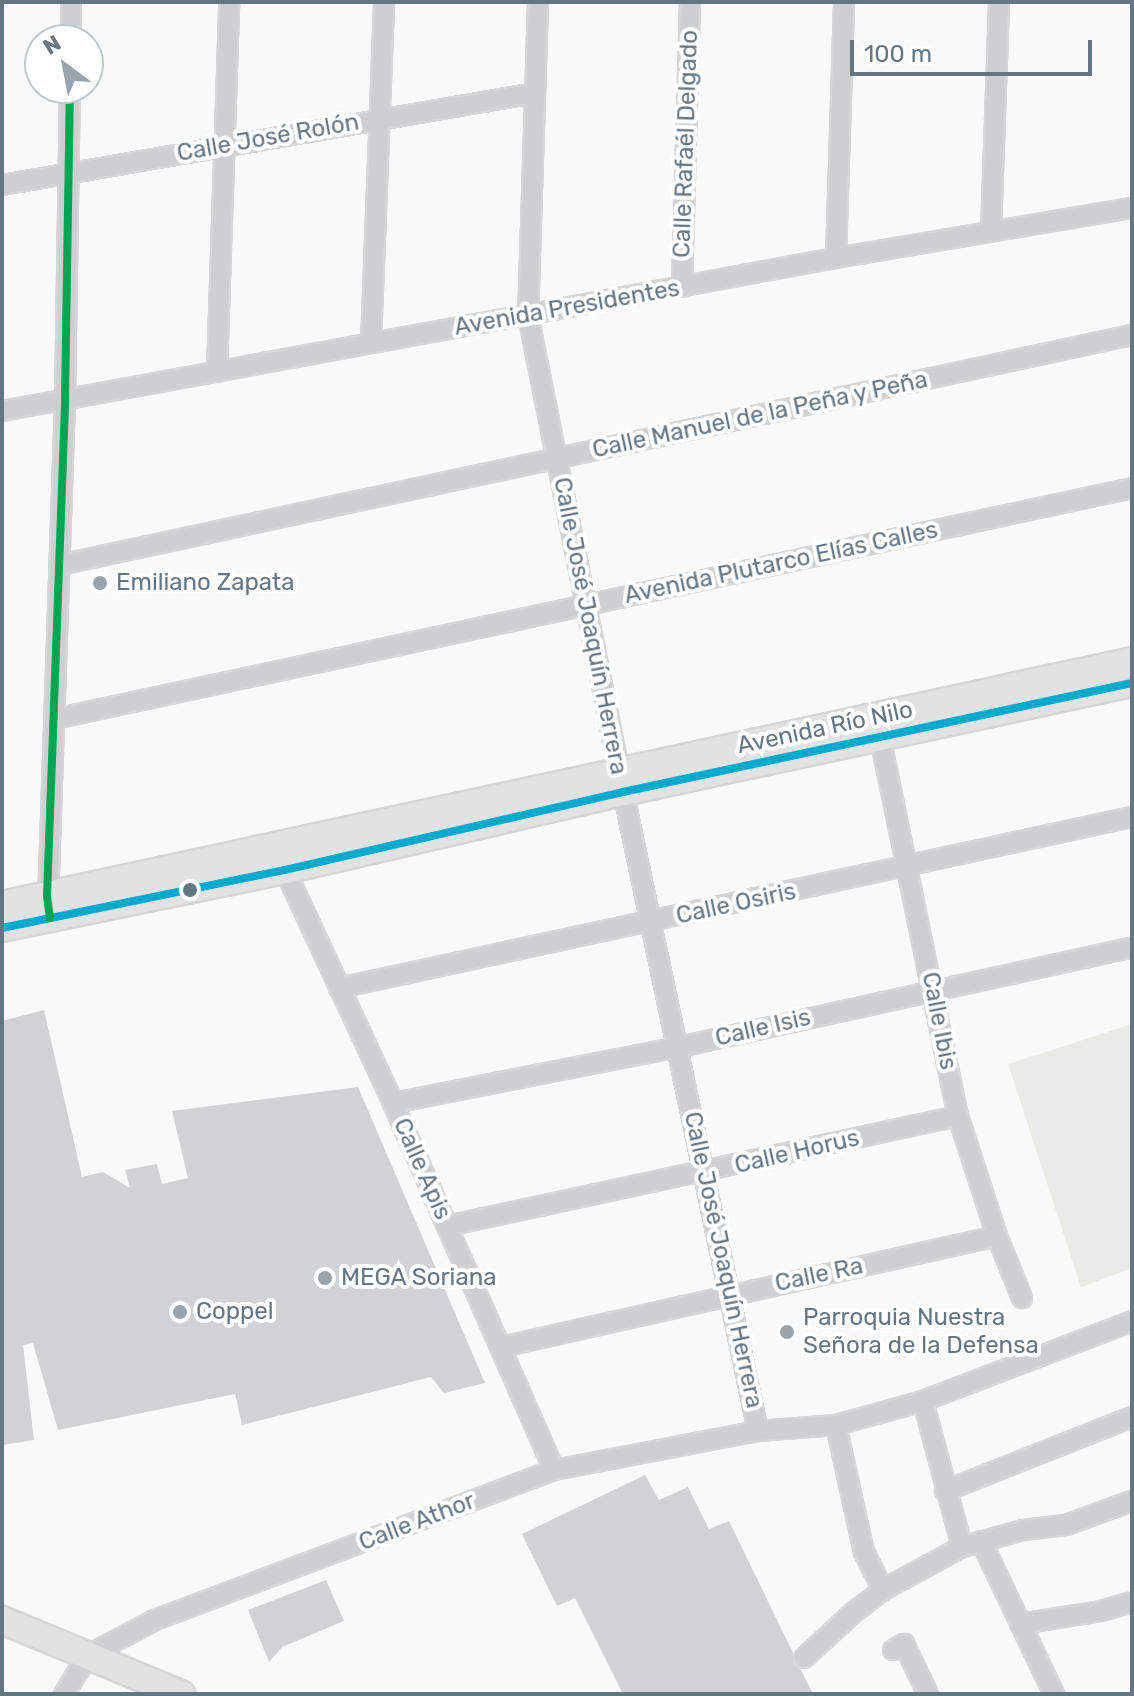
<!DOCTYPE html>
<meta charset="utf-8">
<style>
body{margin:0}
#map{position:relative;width:1134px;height:1696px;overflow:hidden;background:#f9f9f9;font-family:Rubik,sans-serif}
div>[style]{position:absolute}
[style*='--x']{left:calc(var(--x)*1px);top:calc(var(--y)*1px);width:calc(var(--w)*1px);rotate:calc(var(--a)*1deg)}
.green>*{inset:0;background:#e8ebe6}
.building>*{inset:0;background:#d0d2d3}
.roads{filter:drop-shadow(2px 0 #d5d6d7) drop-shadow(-2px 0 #d5d6d7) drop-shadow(0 2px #d5d6d7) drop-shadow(0 -2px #d5d6d7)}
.street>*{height:18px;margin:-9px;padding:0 9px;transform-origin:9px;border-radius:9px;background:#cecfd0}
.secondary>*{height:26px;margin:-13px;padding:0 13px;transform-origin:13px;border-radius:13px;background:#e1e2e2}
.bus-1>*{height:8px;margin:-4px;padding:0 4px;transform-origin:4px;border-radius:4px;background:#00a9ce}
.bus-2>*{height:8px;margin:-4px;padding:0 4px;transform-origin:4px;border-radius:4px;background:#00a651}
.dots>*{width:22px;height:22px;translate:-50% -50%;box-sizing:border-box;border:4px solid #fff;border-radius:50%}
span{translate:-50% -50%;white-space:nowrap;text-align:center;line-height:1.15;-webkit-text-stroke:8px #fff;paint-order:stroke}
.street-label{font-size:24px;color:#657683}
.poi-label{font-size:24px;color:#657683}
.left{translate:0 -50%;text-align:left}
.frame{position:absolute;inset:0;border:4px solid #657683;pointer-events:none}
.north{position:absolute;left:24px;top:24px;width:80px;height:80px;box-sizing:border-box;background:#fff;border:2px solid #c1c8cd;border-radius:50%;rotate:328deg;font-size:22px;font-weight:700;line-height:32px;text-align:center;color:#657683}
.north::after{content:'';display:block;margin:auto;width:28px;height:36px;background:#99a4ac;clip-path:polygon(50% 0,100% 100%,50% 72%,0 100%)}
.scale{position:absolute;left:850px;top:40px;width:242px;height:36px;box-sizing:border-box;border:4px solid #657683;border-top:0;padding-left:10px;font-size:24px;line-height:28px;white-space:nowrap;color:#657683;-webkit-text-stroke:6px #fff;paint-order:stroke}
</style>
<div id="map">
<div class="green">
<div style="clip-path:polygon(1132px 1024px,1132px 1268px,1081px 1287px,1008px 1064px)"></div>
</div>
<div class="building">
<div style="clip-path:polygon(44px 1010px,82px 1177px,103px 1172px,130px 1188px,125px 1170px,157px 1164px,162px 1184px,188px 1178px,172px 1111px,358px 1087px,485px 1383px,444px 1393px,431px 1377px,242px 1425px,235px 1394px,58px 1430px,33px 1343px,23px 1345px,34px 1440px,2px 1445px,2px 1021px)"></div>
<div style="clip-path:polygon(645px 1475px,659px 1500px,688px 1487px,709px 1529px,729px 1521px,793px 1653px,793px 1661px,801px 1670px,813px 1694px,623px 1694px,575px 1598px,557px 1606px,522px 1534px)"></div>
<div style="clip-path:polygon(326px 1580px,344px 1621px,282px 1647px,269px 1662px,248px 1610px)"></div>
</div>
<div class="roads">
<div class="street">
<div style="--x:538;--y:2;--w:313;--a:91.8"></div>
<div style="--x:528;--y:315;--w:466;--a:78.7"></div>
<div style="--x:619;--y:772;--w:673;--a:78.09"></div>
<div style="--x:71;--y:40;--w:38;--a:-90"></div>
<div style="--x:2;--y:185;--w:541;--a:-9.79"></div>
<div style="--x:991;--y:232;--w:230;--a:-88"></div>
<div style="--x:836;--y:258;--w:256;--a:-88.2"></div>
<div style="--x:682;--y:287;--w:285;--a:-88.4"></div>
<div style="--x:371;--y:343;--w:341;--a:-87.8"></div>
<div style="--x:217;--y:372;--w:370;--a:-88.1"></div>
<div style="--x:2;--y:411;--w:848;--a:-10.4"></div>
<div style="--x:836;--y:258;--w:300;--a:-9.6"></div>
<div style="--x:59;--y:565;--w:1097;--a:-12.1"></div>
<div style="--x:54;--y:719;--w:1102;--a:-12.09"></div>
<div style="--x:880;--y:737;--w:387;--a:78.4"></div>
<div style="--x:958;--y:1116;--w:126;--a:72"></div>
<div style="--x:997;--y:1236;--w:67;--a:68"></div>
<div style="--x:285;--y:870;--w:257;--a:65.1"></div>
<div style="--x:393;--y:1103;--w:401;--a:66.3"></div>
<div style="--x:48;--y:903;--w:503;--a:-88.06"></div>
<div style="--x:65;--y:400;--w:312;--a:-89.1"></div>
<div style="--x:339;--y:988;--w:811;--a:-12.17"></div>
<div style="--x:393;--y:1103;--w:291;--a:-11.1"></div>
<div style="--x:679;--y:1047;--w:464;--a:-12.4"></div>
<div style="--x:447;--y:1226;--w:523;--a:-12.15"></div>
<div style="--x:501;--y:1347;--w:508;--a:-12.61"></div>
<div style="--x:923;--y:1401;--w:151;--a:75"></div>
<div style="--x:836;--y:1425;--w:130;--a:77.6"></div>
<div style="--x:864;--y:1552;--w:42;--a:63.4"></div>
<div style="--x:945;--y:1491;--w:201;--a:-21.6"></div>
<div style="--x:981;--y:1541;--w:170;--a:64.5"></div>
<div style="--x:1020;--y:1624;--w:82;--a:-9.1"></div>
<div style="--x:1101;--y:1611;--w:32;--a:-16"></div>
<div style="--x:893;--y:1650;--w:13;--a:-29"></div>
<div style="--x:904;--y:1644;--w:55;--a:64.4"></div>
<div style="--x:804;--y:1658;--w:68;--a:-42.6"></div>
<div style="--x:854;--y:1612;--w:36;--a:-37"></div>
<div style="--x:883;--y:1590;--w:90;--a:-28.6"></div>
<div style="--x:962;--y:1547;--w:63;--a:-15.6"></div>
<div style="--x:1023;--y:1530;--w:43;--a:-6.6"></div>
<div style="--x:1066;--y:1525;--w:70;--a:-20"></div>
<div style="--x:64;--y:1694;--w:32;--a:-58"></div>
<div style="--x:81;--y:1667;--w:26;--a:-43"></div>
<div style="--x:100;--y:1649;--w:62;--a:-27.8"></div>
<div style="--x:155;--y:1620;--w:426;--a:-20.6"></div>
<div style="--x:554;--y:1470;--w:208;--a:-10.8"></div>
<div style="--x:758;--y:1431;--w:78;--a:-4.4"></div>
<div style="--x:836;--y:1425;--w:90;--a:-15.4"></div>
<div style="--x:923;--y:1401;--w:224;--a:-20.9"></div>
</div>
<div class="secondary">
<div style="--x:2;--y:905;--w:1156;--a:-12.18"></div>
<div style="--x:2;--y:928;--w:289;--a:-11.6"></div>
<div style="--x:285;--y:870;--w:347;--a:-13"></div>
<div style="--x:623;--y:792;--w:521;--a:-12.09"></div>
<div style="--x:2;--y:1620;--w:194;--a:22.5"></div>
</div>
</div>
<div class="bus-1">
<div style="--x:2;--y:928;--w:289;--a:-11.6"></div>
<div style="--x:285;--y:870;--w:347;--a:-13"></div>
<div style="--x:623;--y:792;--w:521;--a:-12.09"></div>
</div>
<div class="bus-2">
<div style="--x:50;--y:918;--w:22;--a:-98"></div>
<div style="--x:47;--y:896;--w:496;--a:-87.9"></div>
<div style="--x:65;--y:400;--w:312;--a:-89.1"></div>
</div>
<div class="dots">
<div style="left:100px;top:583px;background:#99a4ac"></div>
<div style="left:190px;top:890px;background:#657683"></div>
<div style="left:325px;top:1278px;background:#99a4ac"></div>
<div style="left:180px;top:1312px;background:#99a4ac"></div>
<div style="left:787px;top:1332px;background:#99a4ac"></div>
</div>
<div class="street-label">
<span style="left:268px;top:138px;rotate:-10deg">Calle José Rolón</span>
<span style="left:686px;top:144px;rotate:-88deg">Calle Rafaél Delgado</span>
<span style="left:567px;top:308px;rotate:-10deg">Avenida Presidentes</span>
<span style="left:760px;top:415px;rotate:-12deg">Calle Manuel de la Peña y Peña</span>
<span style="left:781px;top:563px;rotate:-12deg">Avenida Plutarco Elías Calles</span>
<span style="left:590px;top:626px;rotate:79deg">Calle José Joaquín Herrera</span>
<span style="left:825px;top:728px;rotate:-12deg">Avenida Río Nilo</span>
<span style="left:736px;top:904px;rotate:-12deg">Calle Osiris</span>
<span style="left:939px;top:1021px;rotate:79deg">Calle Ibis</span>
<span style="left:763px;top:1028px;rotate:-13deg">Calle Isis</span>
<span style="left:797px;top:1152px;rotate:-13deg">Calle Horus</span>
<span style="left:422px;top:1169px;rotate:66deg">Calle Apis</span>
<span style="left:723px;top:1260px;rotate:78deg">Calle José Joaquín Herrera</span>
<span style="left:819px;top:1275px;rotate:-12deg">Calle Ra</span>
<span style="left:417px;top:1522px;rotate:-21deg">Calle Athor</span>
</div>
<div class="poi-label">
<span class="left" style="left:116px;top:583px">Emiliano Zapata</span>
<span class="left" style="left:341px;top:1278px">MEGA Soriana</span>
<span class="left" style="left:196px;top:1312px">Coppel</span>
<span class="left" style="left:803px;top:1332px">Parroquia Nuestra<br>Señora de la Defensa</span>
</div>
<div class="frame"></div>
<div class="north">N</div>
<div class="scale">100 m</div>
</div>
